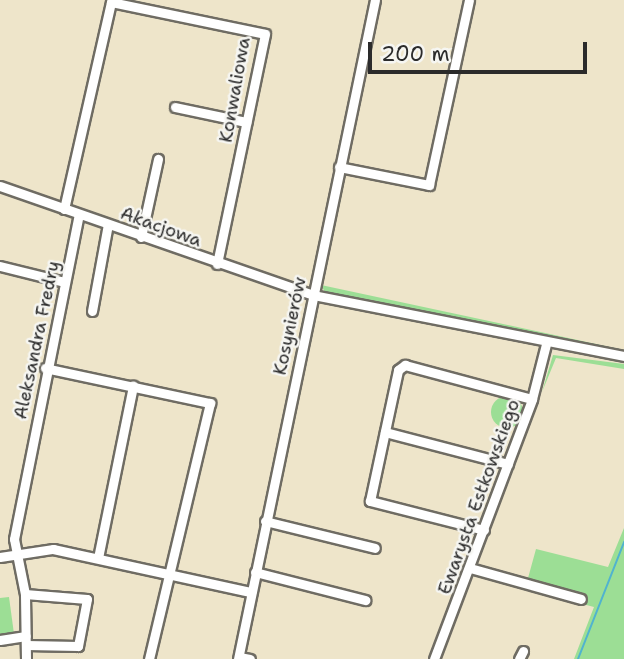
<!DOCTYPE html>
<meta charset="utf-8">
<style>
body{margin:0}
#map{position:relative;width:624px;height:659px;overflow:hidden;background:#eee5ca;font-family:"Shantell Sans",sans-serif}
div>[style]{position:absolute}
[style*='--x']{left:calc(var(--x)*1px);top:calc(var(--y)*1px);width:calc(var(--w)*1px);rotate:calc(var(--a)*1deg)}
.green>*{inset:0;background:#9cde95}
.round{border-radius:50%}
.stream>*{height:2px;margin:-1px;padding:0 1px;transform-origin:1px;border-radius:1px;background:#50b3cf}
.roads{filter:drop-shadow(2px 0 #6f6c63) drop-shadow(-2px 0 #6f6c63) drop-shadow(0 2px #6f6c63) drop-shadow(0 -2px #6f6c63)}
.minor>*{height:9px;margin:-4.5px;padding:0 4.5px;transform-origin:4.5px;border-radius:4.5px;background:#fff}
span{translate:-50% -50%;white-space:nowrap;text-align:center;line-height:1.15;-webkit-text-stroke:5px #f6f6f2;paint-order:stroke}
.street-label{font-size:18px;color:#2b2b2b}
.scale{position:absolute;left:368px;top:42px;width:219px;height:32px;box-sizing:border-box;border:4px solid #2b2b2b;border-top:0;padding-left:9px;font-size:21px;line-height:24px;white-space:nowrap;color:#2b2b2b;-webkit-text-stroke:5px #f6f6f2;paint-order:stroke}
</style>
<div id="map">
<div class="green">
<div style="clip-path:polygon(321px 285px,624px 350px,624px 352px,326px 294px)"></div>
<div style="clip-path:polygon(553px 355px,624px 364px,624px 369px,556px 358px,542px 392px)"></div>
<div class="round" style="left:491px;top:396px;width:32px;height:32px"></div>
<div style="clip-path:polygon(624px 528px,624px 659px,574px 659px,594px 607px,525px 589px,536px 549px,608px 567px)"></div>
<div style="clip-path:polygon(9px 597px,14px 634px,0 636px,0 598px)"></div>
</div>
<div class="stream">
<div style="--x:578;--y:659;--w:126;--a:-68.5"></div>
</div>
<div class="roads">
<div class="minor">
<div style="--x:175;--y:107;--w:73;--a:11.9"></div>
<div style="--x:339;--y:167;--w:92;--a:11.3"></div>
<div style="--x:429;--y:185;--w:189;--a:-77.8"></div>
<div style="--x:0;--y:186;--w:331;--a:19.2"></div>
<div style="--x:313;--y:295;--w:317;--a:11.1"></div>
<div style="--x:64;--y:209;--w:212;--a:-77.2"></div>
<div style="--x:111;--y:2;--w:157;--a:11.7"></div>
<div style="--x:265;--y:34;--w:235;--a:101.8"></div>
<div style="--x:141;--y:237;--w:80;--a:-77.7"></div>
<div style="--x:0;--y:266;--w:66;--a:14"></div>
<div style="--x:92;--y:311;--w:88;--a:-79.6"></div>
<div style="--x:45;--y:368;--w:169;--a:12"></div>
<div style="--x:210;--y:403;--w:263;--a:103.4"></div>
<div style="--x:385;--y:432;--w:127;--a:14.6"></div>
<div style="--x:265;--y:521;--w:113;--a:13.8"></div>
<div style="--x:484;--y:530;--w:118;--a:-165.7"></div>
<div style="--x:370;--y:501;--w:134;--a:-77.9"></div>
<div style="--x:398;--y:370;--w:9;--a:-36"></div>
<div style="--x:405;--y:365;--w:131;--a:15"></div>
<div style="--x:0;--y:557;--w:54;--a:-8.6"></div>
<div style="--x:53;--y:549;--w:203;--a:12.3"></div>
<div style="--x:98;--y:558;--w:176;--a:-78.5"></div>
<div style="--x:470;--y:568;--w:115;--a:15.6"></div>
<div style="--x:255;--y:572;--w:114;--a:14.3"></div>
<div style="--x:25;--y:594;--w:62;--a:4.6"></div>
<div style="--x:87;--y:599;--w:48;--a:100.8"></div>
<div style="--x:78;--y:646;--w:52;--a:-178.9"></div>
<div style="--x:0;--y:640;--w:26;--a:-9"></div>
<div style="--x:239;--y:657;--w:11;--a:10"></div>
<div style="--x:26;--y:659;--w:65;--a:-90.9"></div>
<div style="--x:25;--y:594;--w:56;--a:-101.3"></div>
<div style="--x:14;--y:539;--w:331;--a:-78.7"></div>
<div style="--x:238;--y:659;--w:673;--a:-78.26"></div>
<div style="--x:434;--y:659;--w:278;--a:-69.3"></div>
<div style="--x:532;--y:399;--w:57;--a:-75.7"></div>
<div style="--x:519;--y:659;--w:9;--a:-63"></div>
</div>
</div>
<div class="street-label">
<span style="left:235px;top:90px;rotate:-80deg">Konwaliowa</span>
<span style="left:161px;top:227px;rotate:20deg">Akacjowa</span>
<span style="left:290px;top:326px;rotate:-78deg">Kosynierów</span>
<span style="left:37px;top:340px;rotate:-78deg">Aleksandra Fredry</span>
<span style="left:479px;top:497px;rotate:-70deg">Ewarysta Estkowskiego</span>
</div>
<div class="scale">200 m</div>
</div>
